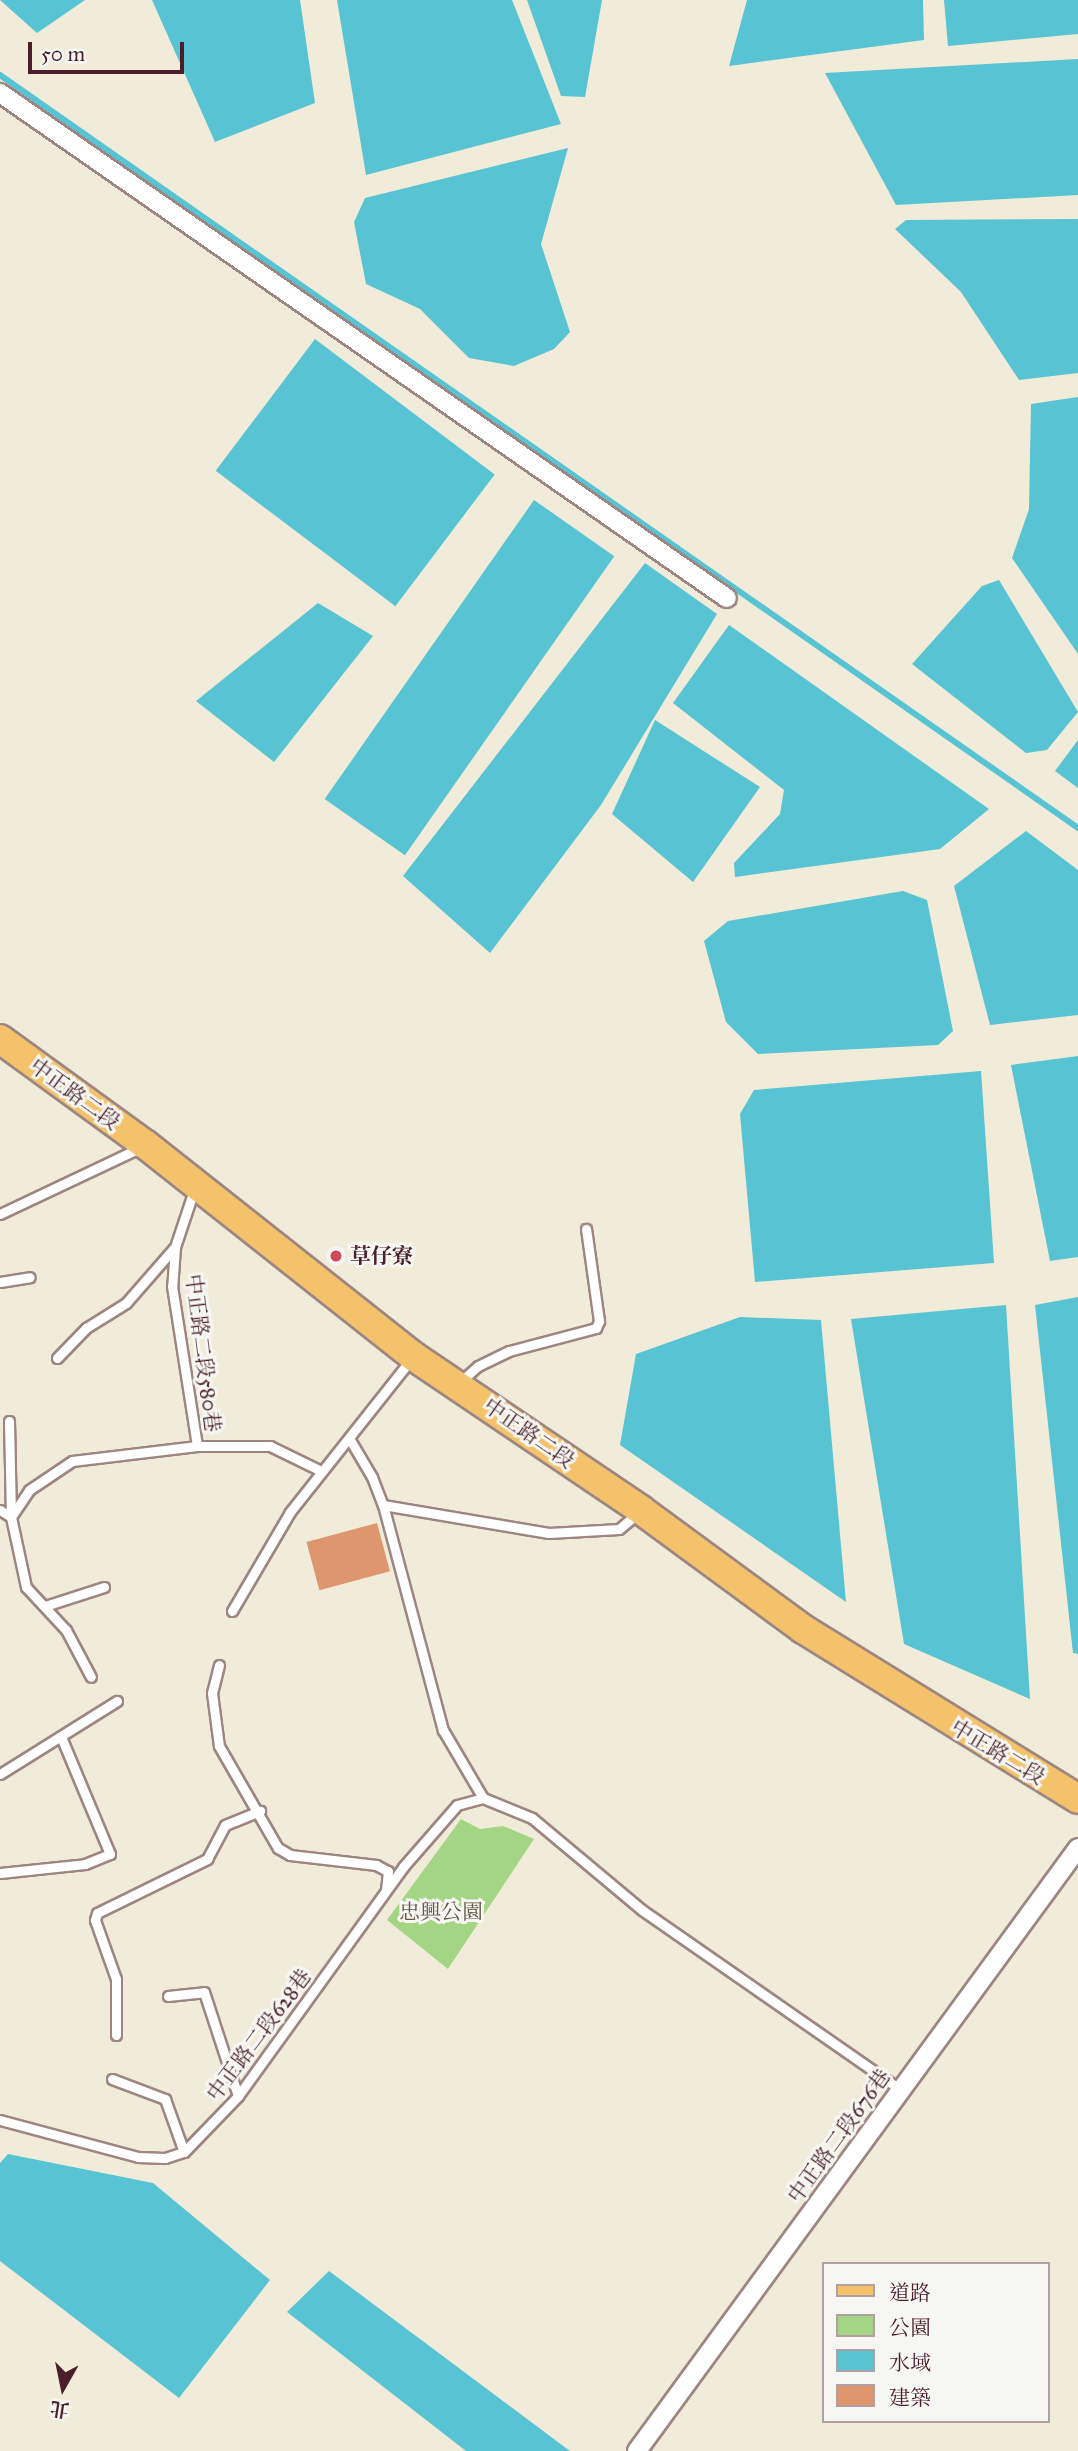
<!DOCTYPE html>
<html>
<head>
<meta charset="utf-8">
<style>
	body { margin:0 }
	#map { position:relative; width:1078px; height:2451px; overflow:hidden; background:#f0ecd9; font-family:"IM FELL Great Primer","Noto Serif TC",serif }
	div>[style] { position:absolute }
	[style*='--x'] { left:calc(var(--x)*1px); top:calc(var(--y)*1px); width:calc(var(--w)*1px); rotate:calc(var(--a)*1deg) }
	.green>* { inset:0; background:#a3d584 }
	.water>* { inset:0; background:#58c3d2; transform-origin:0 0 }
	.stream>* { height:6px; margin:-3px; padding:0 3px; transform-origin:3px; border-radius:3px; background:#58c3d2 }
	.building>* { inset:0; background:#de966e; transform-origin:0 0 }
	.roads { filter:drop-shadow(2px 0 #9d8682) drop-shadow(-2px 0 #9d8682) drop-shadow(0 2px #9d8682) drop-shadow(0 -2px #9d8682) }
	.lane>* { height:9px; margin:-4.5px; padding:0 4.5px; transform-origin:4.5px; border-radius:4.5px; background:#fff }
	.street>* { height:18px; margin:-9px; padding:0 9px; transform-origin:9px; border-radius:9px; background:#fff }
	.primary>* { height:28px; margin:-14px; padding:0 14px; transform-origin:14px; border-radius:14px; background:#f3c26a }
	.dots>* { width:19px; height:19px; translate:-50% -50%; box-sizing:border-box; border:4px solid #f6f6f2; border-radius:50% }
	span { translate:-50% -50%; white-space:nowrap; text-align:center; line-height:1.15; -webkit-text-stroke:6px #f6f6f2; paint-order:stroke }
	.street-label { font-size:21px; color:#4a1f2b }
	.poi-label { font-size:21px; color:#4a1f2b; font-weight:700 }
	.left { translate:0 -50%; text-align:left }
	.park-label { font-size:21px; color:#655646 }
	.legend { position:absolute; left:822px; top:2262px; width:228px; height:161px; box-sizing:border-box; background:#f6f6f2; border:2px solid #b1a0a2; margin:0; padding:9px 12px; list-style:none; font-size:21px; color:#4a1f2b }
	.legend li { display:flex; align-items:center; gap:14px; height:35px }
	.legend b { width:35px; border:2px solid #b1a0a2 }
	.north { position:absolute; left:28px; top:2353px; width:70px; height:70px; -webkit-text-stroke:5px #f6f6f2; paint-order:stroke; rotate:189deg; font-size:19px; font-weight:700; line-height:28px; text-align:center; color:#4a1f2b }
	.north::after { content:''; display:block; margin:auto; width:24px; height:32px; background:#4a1f2b; clip-path:polygon(50% 0,100% 100%,50% 72%,0 100%) }
	.scale { position:absolute; left:28px; top:42px; width:156px; height:32px; box-sizing:border-box; border:4px solid #4a1f2b; border-top:0; padding-left:9px; font-size:21px; line-height:24px; white-space:nowrap; color:#4a1f2b; -webkit-text-stroke:5px #f6f6f2; paint-order:stroke }
</style>
</head>
<body>
<div id="map">
	<div class="green">
		<div style="clip-path:polygon(461px 1819px,480px 1829px,503px 1826px,534px 1839px,448px 1969px,387px 1920px)"></div>
	</div>
	<div class="water">
		<div style="clip-path:polygon(0 0,85px 0,37px 33px)"></div>
		<div style="clip-path:polygon(152px 0,300px 0,315px 103px,215px 142px)"></div>
		<div style="clip-path:polygon(337px 0,512px 0,561px 124px,366px 175px)"></div>
		<div style="clip-path:polygon(527px 0,602px 0,585px 97px,561px 96px)"></div>
		<div style="clip-path:polygon(747px 0,923px 0,924px 40px,729px 66px)"></div>
		<div style="clip-path:polygon(944px 0,1078px 0,1078px 34px,948px 46px)"></div>
		<div style="clip-path:polygon(1078px 59px,1078px 195px,896px 205px,825px 73px)"></div>
		<div style="clip-path:polygon(568px 148px,541px 244px,570px 332px,554px 349px,514px 366px,469px 358px,420px 309px,366px 284px,354px 222px,365px 198px)"></div>
		<div style="clip-path:polygon(1078px 219px,1078px 373px,1019px 380px,961px 292px,895px 229px,906px 220px)"></div>
		<div style="left:315px;top:339px;width:225px;height:165px;rotate:37deg"></div>
		<div style="clip-path:polygon(1078px 397px,1078px 654px,1012px 558px,1029px 509px,1031px 404px)"></div>
		<div style="left:534px;top:500px;width:98px;height:365px;rotate:35deg"></div>
		<div style="clip-path:polygon(645px 563px,717px 614px,601px 805px,490px 953px,403px 876px)"></div>
		<div style="clip-path:polygon(999px 580px,1078px 712px,1047px 750px,1026px 753px,912px 664px,982px 586px)"></div>
		<div style="clip-path:polygon(318px 603px,373px 636px,274px 762px,196px 701px)"></div>
		<div style="clip-path:polygon(729px 625px,989px 809px,940px 849px,735px 877px,734px 863px,780px 814px,784px 790px,673px 703px)"></div>
		<div style="clip-path:polygon(655px 720px,760px 787px,693px 882px,612px 814px)"></div>
		<div style="clip-path:polygon(1078px 740px,1078px 788px,1055px 771px)"></div>
		<div style="clip-path:polygon(1026px 831px,1078px 870px,1078px 1015px,990px 1025px,954px 886px)"></div>
		<div style="clip-path:polygon(903px 891px,927px 900px,953px 1031px,938px 1045px,758px 1054px,726px 1022px,704px 941px,728px 921px)"></div>
		<div style="clip-path:polygon(1078px 1056px,1078px 1257px,1050px 1261px,1011px 1065px)"></div>
		<div style="clip-path:polygon(981px 1071px,994px 1263px,755px 1282px,740px 1114px,754px 1090px)"></div>
		<div style="clip-path:polygon(1078px 1297px,1078px 1654px,1073px 1653px,1035px 1305px)"></div>
		<div style="clip-path:polygon(1006px 1305px,1030px 1699px,904px 1644px,851px 1319px)"></div>
		<div style="clip-path:polygon(740px 1317px,821px 1320px,846px 1602px,620px 1445px,636px 1354px)"></div>
		<div style="clip-path:polygon(8px 2154px,153px 2183px,270px 2280px,179px 2398px,0 2261px,0 2163px)"></div>
		<div style="clip-path:polygon(329px 2271px,570px 2451px,466px 2451px,287px 2312px)"></div>
	</div>
	<div class="stream">
		<div style="--x:0;--y:75;--w:1315;--a:34.93"></div>
	</div>
	<div class="building">
		<div style="left:377px;top:1523px;width:50px;height:73px;rotate:75deg"></div>
	</div>
	<div class="roads">
		<div class="lane">
			<div style="--x:194;--y:1190;--w:60;--a:108.4"></div>
			<div style="--x:175;--y:1247;--w:39;--a:94"></div>
			<div style="--x:172;--y:1286;--w:162;--a:81.1"></div>
			<div style="--x:0;--y:1214;--w:157;--a:-25.3"></div>
			<div style="--x:0;--y:1282;--w:30;--a:-9"></div>
			<div style="--x:57;--y:1358;--w:42;--a:-46"></div>
			<div style="--x:86;--y:1328;--w:47;--a:-32"></div>
			<div style="--x:126;--y:1303;--w:73;--a:-48.9"></div>
			<div style="--x:459;--y:1383;--w:25;--a:-42"></div>
			<div style="--x:478;--y:1366;--w:34;--a:-26"></div>
			<div style="--x:509;--y:1351;--w:90;--a:-14.8"></div>
			<div style="--x:596;--y:1328;--w:8;--a:-67"></div>
			<div style="--x:599;--y:1321;--w:93;--a:-98"></div>
			<div style="--x:9;--y:1421;--w:95;--a:88.8"></div>
			<div style="--x:349;--y:1438;--w:45;--a:59.5"></div>
			<div style="--x:372;--y:1477;--w:30;--a:69"></div>
			<div style="--x:383;--y:1505;--w:233;--a:75.1"></div>
			<div style="--x:443;--y:1730;--w:79;--a:59.5"></div>
			<div style="--x:383;--y:1505;--w:168;--a:9.6"></div>
			<div style="--x:549;--y:1533;--w:70;--a:-3.3"></div>
			<div style="--x:619;--y:1529;--w:26;--a:-40"></div>
			<div style="--x:0;--y:1510;--w:13;--a:32"></div>
			<div style="--x:11;--y:1517;--w:72;--a:77.9"></div>
			<div style="--x:26;--y:1587;--w:59;--a:47.1"></div>
			<div style="--x:66;--y:1630;--w:53;--a:62"></div>
			<div style="--x:11;--y:1517;--w:32;--a:-56"></div>
			<div style="--x:29;--y:1490;--w:52;--a:-34"></div>
			<div style="--x:72;--y:1461;--w:126;--a:-6.8"></div>
			<div style="--x:197;--y:1446;--w:73;--a:0"></div>
			<div style="--x:270;--y:1446;--w:57;--a:26.1"></div>
			<div style="--x:45;--y:1606;--w:62;--a:-17.9"></div>
			<div style="--x:232;--y:1611;--w:115;--a:-59.6"></div>
			<div style="--x:290;--y:1512;--w:196;--a:-51.6"></div>
			<div style="--x:219;--y:1665;--w:29;--a:104"></div>
			<div style="--x:212;--y:1693;--w:53;--a:82.5"></div>
			<div style="--x:219;--y:1746;--w:118;--a:60"></div>
			<div style="--x:278;--y:1848;--w:14;--a:30"></div>
			<div style="--x:290;--y:1855;--w:87;--a:6.6"></div>
			<div style="--x:376;--y:1865;--w:13;--a:27"></div>
			<div style="--x:388;--y:1871;--w:18;--a:96"></div>
			<div style="--x:0;--y:1774;--w:138;--a:-32"></div>
			<div style="--x:0;--y:1873;--w:85;--a:-6"></div>
			<div style="--x:85;--y:1864;--w:27;--a:-22"></div>
			<div style="--x:110;--y:1854;--w:127;--a:-112.7"></div>
			<div style="--x:168;--y:1996;--w:36;--a:-6"></div>
			<div style="--x:204;--y:1992;--w:109;--a:71.9"></div>
			<div style="--x:116;--y:2035;--w:56;--a:-90"></div>
			<div style="--x:116;--y:1979;--w:63;--a:-109.6"></div>
			<div style="--x:95;--y:1920;--w:7;--a:-74"></div>
			<div style="--x:97;--y:1913;--w:123;--a:-26.1"></div>
			<div style="--x:207;--y:1859;--w:38;--a:-62"></div>
			<div style="--x:225;--y:1825;--w:38;--a:-22"></div>
			<div style="--x:112;--y:2079;--w:57;--a:20.7"></div>
			<div style="--x:165;--y:2099;--w:56;--a:70.3"></div>
			<div style="--x:0;--y:2120;--w:143;--a:15"></div>
			<div style="--x:138;--y:2157;--w:27;--a:2"></div>
			<div style="--x:165;--y:2158;--w:20;--a:-18"></div>
			<div style="--x:184;--y:2152;--w:78;--a:-46"></div>
			<div style="--x:238;--y:2096;--w:282;--a:-54.2"></div>
			<div style="--x:403;--y:1867;--w:82;--a:-48.9"></div>
			<div style="--x:457;--y:1805;--w:27;--a:-15"></div>
			<div style="--x:483;--y:1798;--w:53;--a:22.2"></div>
			<div style="--x:532;--y:1818;--w:143;--a:39.9"></div>
			<div style="--x:642;--y:1910;--w:315;--a:34.8"></div>
		</div>
		<div class="street">
			<div style="--x:0;--y:93;--w:885;--a:34.79"></div>
			<div style="--x:637;--y:2451;--w:747;--a:-53.82"></div>
		</div>
		<div class="primary">
			<div style="--x:0;--y:1039;--w:180;--a:36"></div>
			<div style="--x:146;--y:1145;--w:340;--a:38.3"></div>
			<div style="--x:413;--y:1356;--w:275;--a:34"></div>
			<div style="--x:641;--y:1510;--w:201;--a:36.3"></div>
			<div style="--x:803;--y:1629;--w:323;--a:31.7"></div>
		</div>
	</div>
	<div class="dots">
		<div style="left:336px;top:1256px;background:#d1495b"></div>
	</div>
	<div class="street-label">
		<span style="left:75px;top:1094px;rotate:36deg">中正路二段</span>
		<span style="left:203px;top:1353px;rotate:83deg">中正路二段580巷</span>
		<span style="left:529px;top:1433px;rotate:35deg">中正路二段</span>
		<span style="left:998px;top:1752px;rotate:31deg">中正路二段</span>
		<span style="left:259px;top:2035px;rotate:-53deg">中正路二段628巷</span>
		<span style="left:839px;top:2136px;rotate:-54deg">中正路二段676巷</span>
	</div>
	<div class="poi-label">
		<span class="left" style="left:350px;top:1256px">草仔寮</span>
	</div>
	<div class="park-label">
		<span style="left:441px;top:1912px">忠興公園</span>
	</div>
	<ul class="legend">
	<li><b style="height:9px;background:#f3c26a"></b>道路</li>
	<li><b style="height:19px;background:#a3d584"></b>公園</li>
	<li><b style="height:19px;background:#58c3d2"></b>水域</li>
	<li><b style="height:19px;background:#de966e"></b>建築</li>
	</ul>
	<div class="north">北</div>
	<div class="scale">50 m</div>
</div>
</body>
</html>
